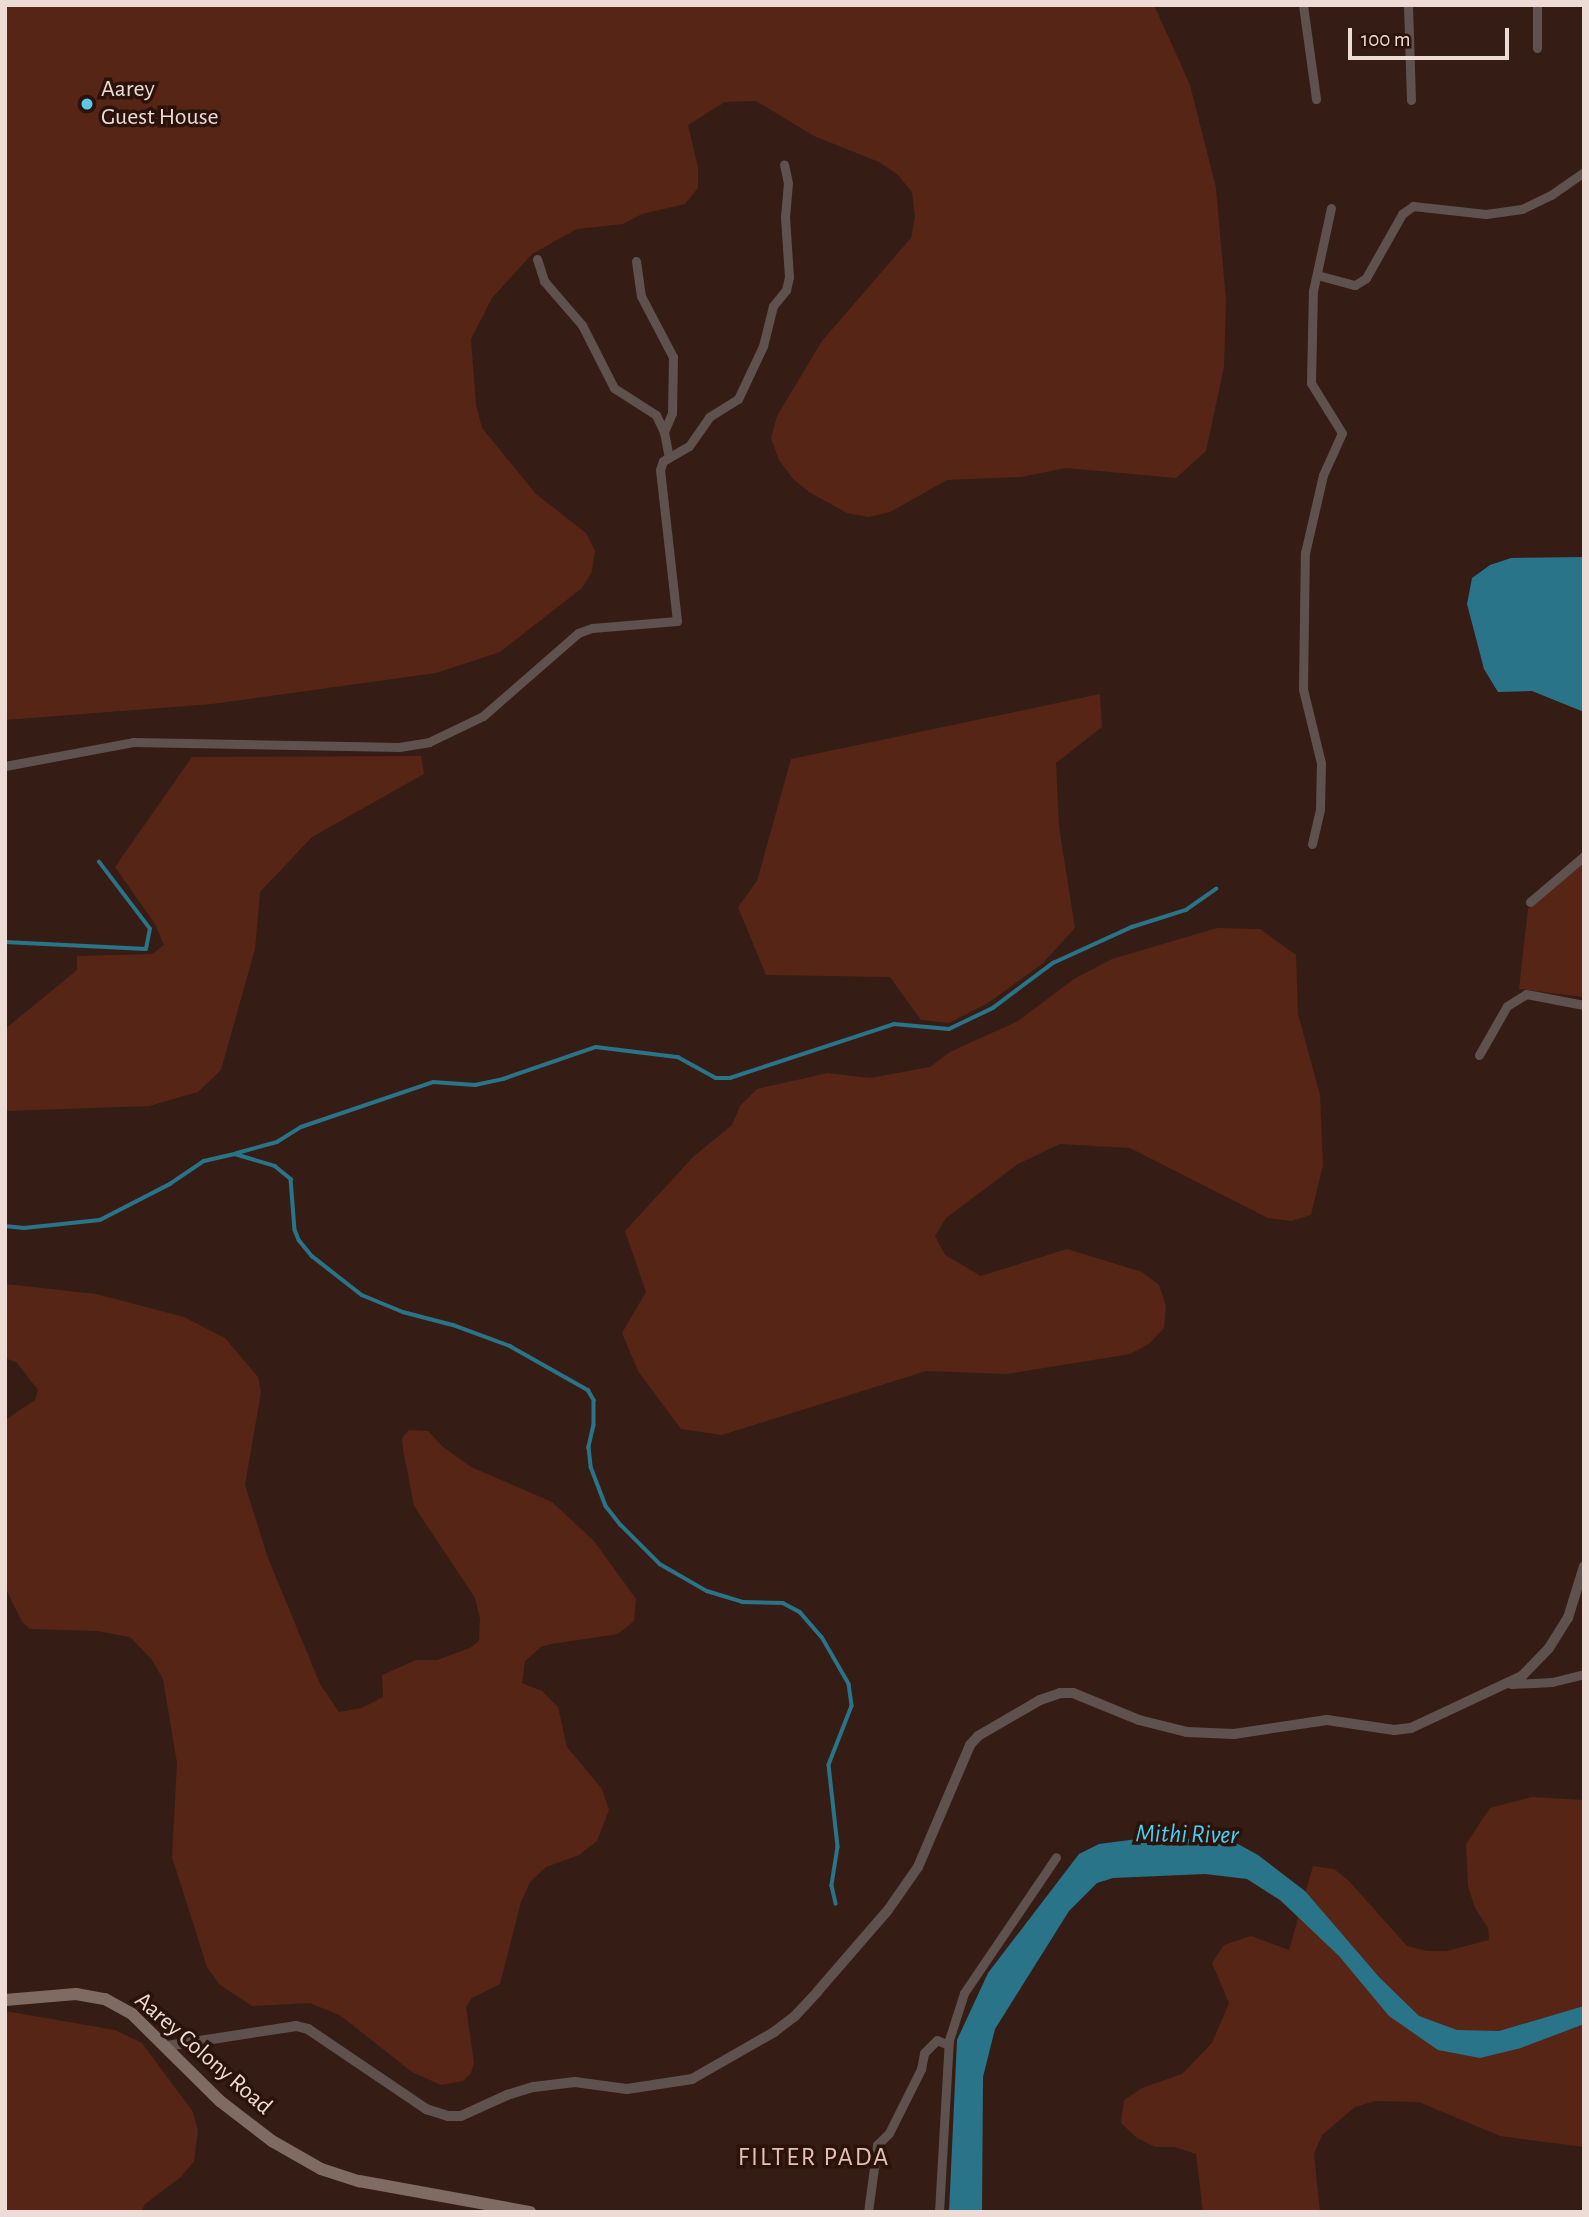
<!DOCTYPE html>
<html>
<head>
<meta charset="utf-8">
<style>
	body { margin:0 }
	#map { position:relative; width:1589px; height:2217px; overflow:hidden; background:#351d15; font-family:"Alegreya Sans",sans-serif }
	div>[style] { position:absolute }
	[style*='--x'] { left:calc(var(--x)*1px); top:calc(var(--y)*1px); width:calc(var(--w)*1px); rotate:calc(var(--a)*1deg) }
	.green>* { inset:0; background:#562515 }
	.water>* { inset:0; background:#297488 }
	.stream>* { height:3.5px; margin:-1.75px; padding:0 1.75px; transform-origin:1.75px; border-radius:1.75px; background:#297488 }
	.minor>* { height:9px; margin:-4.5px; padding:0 4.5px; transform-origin:4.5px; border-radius:4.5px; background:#5f524e }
	.tertiary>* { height:10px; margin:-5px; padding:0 5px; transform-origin:5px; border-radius:5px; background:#5f524e }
	.secondary>* { height:12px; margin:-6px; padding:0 6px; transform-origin:6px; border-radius:6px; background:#7f6b64 }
	.dots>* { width:19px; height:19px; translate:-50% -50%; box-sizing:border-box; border:4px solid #2b130c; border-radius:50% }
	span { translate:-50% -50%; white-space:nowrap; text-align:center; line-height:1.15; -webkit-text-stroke:7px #2b130c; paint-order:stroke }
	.poi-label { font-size:24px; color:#eddbd6 }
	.left { translate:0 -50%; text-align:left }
	.street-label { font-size:24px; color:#eddbd6 }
	.water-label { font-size:26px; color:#44d3f7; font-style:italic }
	.neighbourhood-label { font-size:26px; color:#e3c1b7; letter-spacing:2px }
	.frame { position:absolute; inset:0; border:7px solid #eddbd6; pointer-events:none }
	.scale { position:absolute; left:1348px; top:28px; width:161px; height:32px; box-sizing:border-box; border:4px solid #eddbd6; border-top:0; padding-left:9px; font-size:21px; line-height:24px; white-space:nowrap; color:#eddbd6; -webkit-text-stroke:5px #2b130c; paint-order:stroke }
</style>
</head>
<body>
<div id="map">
	<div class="green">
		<div style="clip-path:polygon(5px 5px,1154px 5px,1190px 85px,1216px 188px,1226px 300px,1224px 367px,1206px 451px,1176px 478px,1066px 468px,1021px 477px,947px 480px,890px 512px,869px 517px,847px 513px,809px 492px,793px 479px,779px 460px,771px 438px,777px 416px,822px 341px,911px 238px,915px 217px,912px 192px,897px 174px,879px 162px,814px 136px,756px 101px,725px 102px,688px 125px,698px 167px,698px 188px,685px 204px,642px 214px,623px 224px,577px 229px,532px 254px,492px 298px,471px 339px,476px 405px,482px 428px,536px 494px,586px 533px,595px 551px,592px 571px,582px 588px,500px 652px,436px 673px,212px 704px,5px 720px)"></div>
		<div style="clip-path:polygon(1100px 694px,1102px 727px,1056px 763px,1059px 827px,1075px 928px,1042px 964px,988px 1003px,949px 1023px,921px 1020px,890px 977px,766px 975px,738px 907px,757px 881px,791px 759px)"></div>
		<div style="clip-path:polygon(421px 756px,424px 774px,312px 837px,260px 892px,255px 949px,221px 1070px,198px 1092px,149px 1106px,5px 1111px,5px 1029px,77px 970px,77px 956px,152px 954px,164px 945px,155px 924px,115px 867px,192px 757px)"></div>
		<div style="clip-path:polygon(1584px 862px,1584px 997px,1519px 989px,1528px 909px)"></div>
		<div style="clip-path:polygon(1217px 928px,1260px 929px,1296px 955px,1298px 1014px,1320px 1095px,1323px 1165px,1311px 1215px,1291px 1221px,1268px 1218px,1130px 1148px,1060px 1144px,1018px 1164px,946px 1218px,935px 1236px,945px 1255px,981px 1276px,1067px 1249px,1142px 1272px,1159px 1285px,1166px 1306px,1164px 1328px,1149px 1344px,1130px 1354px,1007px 1374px,926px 1371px,722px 1435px,681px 1429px,638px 1371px,622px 1333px,646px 1292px,625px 1231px,693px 1157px,732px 1125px,740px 1106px,757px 1089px,828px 1073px,870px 1078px,930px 1067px,950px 1052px,1018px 1021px,1074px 979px,1112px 959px)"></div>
		<div style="clip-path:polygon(5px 1284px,96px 1294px,184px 1317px,225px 1338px,258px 1377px,261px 1392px,245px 1485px,268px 1558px,320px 1684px,339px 1712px,362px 1708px,383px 1697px,382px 1675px,416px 1660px,437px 1660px,470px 1648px,479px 1641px,480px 1619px,475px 1598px,414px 1506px,403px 1449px,402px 1438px,409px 1430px,428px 1431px,443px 1447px,471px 1467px,552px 1502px,594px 1541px,636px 1599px,634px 1621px,618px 1634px,551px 1644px,541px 1647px,525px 1661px,522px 1683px,542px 1691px,558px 1707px,567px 1747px,602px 1789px,609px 1810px,597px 1841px,579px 1855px,546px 1867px,530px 1882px,521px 1902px,500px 1984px,472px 1998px,466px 2007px,474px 2063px,471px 2073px,463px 2081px,441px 2085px,412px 2072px,341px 2016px,310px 2003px,252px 2006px,220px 1985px,207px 1967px,172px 1857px,177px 1763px,163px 1679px,152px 1660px,130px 1637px,97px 1631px,30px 1629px,22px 1622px,5px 1587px,5px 1420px,35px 1400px,38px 1390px,17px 1363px,5px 1358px)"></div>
		<div style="clip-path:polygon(1532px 1797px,1584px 1800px,1584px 2147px,1500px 2136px,1419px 2102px,1375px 2101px,1355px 2107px,1322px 2135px,1314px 2154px,1320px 2212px,1203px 2212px,1196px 2154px,1175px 2147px,1155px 2147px,1137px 2138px,1121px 2123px,1124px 2100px,1142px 2088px,1182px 2074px,1212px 2043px,1229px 2003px,1212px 1963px,1224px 1945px,1251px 1936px,1289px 1950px,1313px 1866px,1334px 1869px,1349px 1881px,1407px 1946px,1427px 1951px,1447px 1951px,1489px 1940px,1488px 1928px,1475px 1908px,1468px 1886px,1466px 1844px,1490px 1808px)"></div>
		<div style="clip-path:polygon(5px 2011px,115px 2030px,142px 2043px,193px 2112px,198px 2131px,194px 2161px,181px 2177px,145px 2204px,141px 2212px,5px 2212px)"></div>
	</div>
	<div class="water">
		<div style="clip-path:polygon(1584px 557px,1584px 712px,1532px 691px,1498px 692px,1484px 669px,1467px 604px,1472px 578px,1490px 565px,1511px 558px)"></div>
		<div style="clip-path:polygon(1145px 1838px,1216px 1840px,1238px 1844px,1258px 1855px,1305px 1891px,1379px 1977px,1419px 2016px,1457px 2030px,1499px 2031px,1584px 2006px,1584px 2024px,1521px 2048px,1480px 2058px,1438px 2050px,1389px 2016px,1339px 1956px,1280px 1900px,1247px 1879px,1205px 1874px,1113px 1878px,1097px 1883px,1069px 1911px,995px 2029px,983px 2077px,982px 2212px,949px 2212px,957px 2040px,988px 1973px,1079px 1854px,1099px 1844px)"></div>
	</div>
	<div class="stream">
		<div style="--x:5;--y:942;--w:141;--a:2.8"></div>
		<div style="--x:146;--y:949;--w:20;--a:-79"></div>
		<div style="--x:150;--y:929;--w:84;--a:-127.3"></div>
		<div style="--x:237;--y:1153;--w:41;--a:-15.4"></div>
		<div style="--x:277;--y:1142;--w:28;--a:-32"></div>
		<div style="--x:301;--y:1127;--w:139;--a:-18.8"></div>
		<div style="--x:433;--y:1082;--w:42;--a:4.1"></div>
		<div style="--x:475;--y:1085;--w:29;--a:-12"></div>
		<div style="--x:503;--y:1079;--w:98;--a:-19"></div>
		<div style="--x:596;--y:1047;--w:83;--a:7"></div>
		<div style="--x:678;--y:1057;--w:43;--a:28.9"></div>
		<div style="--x:716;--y:1078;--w:14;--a:0"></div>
		<div style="--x:730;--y:1078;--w:173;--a:-18.2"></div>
		<div style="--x:894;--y:1024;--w:55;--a:5.2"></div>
		<div style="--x:949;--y:1029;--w:49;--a:-25.5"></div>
		<div style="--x:993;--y:1008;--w:75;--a:-36.9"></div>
		<div style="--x:1053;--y:963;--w:87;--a:-24.5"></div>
		<div style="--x:1132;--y:927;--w:57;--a:-17.5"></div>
		<div style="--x:1186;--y:910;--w:37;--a:-35"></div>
		<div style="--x:5;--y:1226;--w:19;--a:6"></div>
		<div style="--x:24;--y:1228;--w:76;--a:-6"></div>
		<div style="--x:100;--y:1220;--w:79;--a:-27.2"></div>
		<div style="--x:170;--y:1184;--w:41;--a:-34.1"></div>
		<div style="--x:204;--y:1161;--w:32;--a:-13"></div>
		<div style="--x:235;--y:1154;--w:42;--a:16.7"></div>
		<div style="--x:275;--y:1166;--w:21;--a:39"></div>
		<div style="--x:291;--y:1179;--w:51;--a:85.5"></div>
		<div style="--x:295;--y:1230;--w:11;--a:68"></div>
		<div style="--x:299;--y:1240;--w:21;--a:51"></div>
		<div style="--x:312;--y:1256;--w:63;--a:38"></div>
		<div style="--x:362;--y:1295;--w:44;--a:22.5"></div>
		<div style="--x:403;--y:1312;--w:52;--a:14.6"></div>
		<div style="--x:453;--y:1325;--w:61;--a:20.2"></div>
		<div style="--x:510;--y:1346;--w:90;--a:29.4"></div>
		<div style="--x:588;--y:1390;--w:12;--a:59"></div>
		<div style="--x:594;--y:1400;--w:25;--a:90"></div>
		<div style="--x:594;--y:1425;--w:23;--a:103"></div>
		<div style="--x:589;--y:1447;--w:20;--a:84"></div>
		<div style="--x:591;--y:1467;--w:42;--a:69"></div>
		<div style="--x:606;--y:1506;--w:24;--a:52"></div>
		<div style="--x:621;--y:1525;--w:55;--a:45"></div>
		<div style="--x:660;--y:1564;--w:54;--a:29.9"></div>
		<div style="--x:707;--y:1591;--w:37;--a:17"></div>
		<div style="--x:742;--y:1602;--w:41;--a:1.4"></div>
		<div style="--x:783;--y:1603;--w:19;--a:28"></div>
		<div style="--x:800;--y:1612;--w:33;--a:49"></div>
		<div style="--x:822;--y:1637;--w:54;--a:60.1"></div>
		<div style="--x:849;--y:1684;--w:22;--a:82"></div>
		<div style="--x:852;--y:1706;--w:63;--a:111.3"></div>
		<div style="--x:829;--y:1765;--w:82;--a:83.7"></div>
		<div style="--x:838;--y:1847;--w:39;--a:99"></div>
		<div style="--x:832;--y:1886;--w:18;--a:77"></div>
	</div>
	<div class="minor">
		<div style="--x:1303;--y:5;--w:95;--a:82.1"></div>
		<div style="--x:1408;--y:5;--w:95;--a:88.2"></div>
		<div style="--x:1537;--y:48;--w:43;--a:-90"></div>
		<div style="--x:537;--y:259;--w:23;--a:72"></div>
		<div style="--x:544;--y:281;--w:58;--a:49.2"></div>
		<div style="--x:582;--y:325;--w:71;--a:63.1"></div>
		<div style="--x:614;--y:388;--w:50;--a:32.7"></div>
		<div style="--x:656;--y:415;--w:19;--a:65"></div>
		<div style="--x:664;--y:432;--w:25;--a:79"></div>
		<div style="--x:636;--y:261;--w:35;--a:82"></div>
		<div style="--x:641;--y:296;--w:69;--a:62.3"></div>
		<div style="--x:673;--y:357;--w:56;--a:91"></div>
		<div style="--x:672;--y:413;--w:21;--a:113"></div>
		<div style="--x:1317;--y:275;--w:39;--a:15"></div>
		<div style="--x:1355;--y:285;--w:13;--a:-32"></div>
		<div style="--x:1366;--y:278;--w:73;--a:-60.6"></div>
		<div style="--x:1402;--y:214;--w:14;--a:-36"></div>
		<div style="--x:1413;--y:206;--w:73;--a:6.3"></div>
		<div style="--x:1486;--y:214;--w:36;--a:-8"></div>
		<div style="--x:1522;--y:209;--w:32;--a:-26"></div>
		<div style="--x:1551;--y:195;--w:40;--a:-34.9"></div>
		<div style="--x:5;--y:766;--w:130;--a:-10.6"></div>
		<div style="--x:133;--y:742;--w:266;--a:1.1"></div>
		<div style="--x:399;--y:747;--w:30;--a:-9"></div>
		<div style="--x:429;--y:742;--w:60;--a:-25.7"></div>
		<div style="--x:483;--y:716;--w:126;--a:-41.1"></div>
		<div style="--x:578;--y:633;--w:15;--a:-20"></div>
		<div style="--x:592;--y:628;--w:85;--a:-4.7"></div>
		<div style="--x:677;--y:621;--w:152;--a:-96.4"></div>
		<div style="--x:660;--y:470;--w:9;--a:-72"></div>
		<div style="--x:663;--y:461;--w:30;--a:-30"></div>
		<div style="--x:689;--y:446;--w:35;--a:-55"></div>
		<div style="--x:709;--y:417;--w:34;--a:-32"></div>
		<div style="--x:738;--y:399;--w:59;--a:-64.7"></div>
		<div style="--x:763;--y:346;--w:41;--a:-76"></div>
		<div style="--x:773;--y:306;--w:21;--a:-51"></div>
		<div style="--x:786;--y:290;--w:13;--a:-77"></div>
		<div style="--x:789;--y:277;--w:60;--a:-93.8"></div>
		<div style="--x:785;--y:217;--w:34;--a:-85"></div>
		<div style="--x:788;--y:183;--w:19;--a:-102"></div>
		<div style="--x:1312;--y:844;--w:36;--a:-77"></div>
		<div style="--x:1320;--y:809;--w:46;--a:-88.8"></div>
		<div style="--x:1321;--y:763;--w:76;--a:-103.7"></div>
		<div style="--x:1303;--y:689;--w:136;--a:-89.2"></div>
		<div style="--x:1305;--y:553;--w:80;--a:-77"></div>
		<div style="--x:1323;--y:475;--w:46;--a:-65.7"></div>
		<div style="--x:1342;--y:433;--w:59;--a:-121.8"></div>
		<div style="--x:1311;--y:383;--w:92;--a:-88.8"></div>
		<div style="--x:1313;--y:291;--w:85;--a:-77.8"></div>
		<div style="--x:1530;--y:902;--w:71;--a:-40.4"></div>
		<div style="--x:1479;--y:1055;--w:56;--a:-60.3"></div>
		<div style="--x:1507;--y:1006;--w:22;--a:-32"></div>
		<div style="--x:1526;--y:994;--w:59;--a:10.7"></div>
		<div style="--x:1511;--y:1684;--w:41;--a:-2.8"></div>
		<div style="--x:1552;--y:1682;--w:33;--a:-14"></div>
		<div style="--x:868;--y:2212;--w:68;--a:-82.3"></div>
		<div style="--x:877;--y:2145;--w:17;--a:-45"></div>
		<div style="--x:889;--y:2133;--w:72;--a:-63.4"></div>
		<div style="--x:921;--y:2069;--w:16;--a:-79"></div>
		<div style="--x:924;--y:2053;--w:18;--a:-45"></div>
		<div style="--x:937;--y:2040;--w:12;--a:24"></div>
		<div style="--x:939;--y:2212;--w:172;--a:-86.7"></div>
		<div style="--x:949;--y:2040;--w:49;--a:-72.3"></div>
		<div style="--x:964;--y:1993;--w:164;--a:-55.9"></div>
	</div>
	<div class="tertiary">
		<div style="--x:167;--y:2046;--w:131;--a:-8.8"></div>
		<div style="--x:296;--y:2026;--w:12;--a:14"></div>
		<div style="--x:308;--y:2029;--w:143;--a:34.1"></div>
		<div style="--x:426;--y:2109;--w:23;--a:18"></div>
		<div style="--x:448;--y:2116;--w:13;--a:0"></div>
		<div style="--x:461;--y:2116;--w:51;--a:-24.5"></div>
		<div style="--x:507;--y:2095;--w:28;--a:-17"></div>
		<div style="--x:534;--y:2087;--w:41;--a:-7"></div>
		<div style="--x:575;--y:2082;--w:52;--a:7.7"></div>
		<div style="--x:627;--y:2089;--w:66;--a:-8.7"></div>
		<div style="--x:692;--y:2079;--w:95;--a:-29.8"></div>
		<div style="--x:774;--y:2032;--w:26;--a:-37"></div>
		<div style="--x:795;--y:2016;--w:33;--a:-47"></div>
		<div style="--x:817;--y:1992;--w:108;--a:-49.1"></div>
		<div style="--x:888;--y:1910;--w:52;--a:-55.1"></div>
		<div style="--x:918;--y:1867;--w:133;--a:-66.9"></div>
		<div style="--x:970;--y:1745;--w:12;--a:-48"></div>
		<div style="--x:978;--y:1736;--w:72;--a:-30.1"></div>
		<div style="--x:1040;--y:1700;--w:21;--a:-19"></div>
		<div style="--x:1060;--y:1693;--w:13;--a:0"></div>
		<div style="--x:1073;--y:1693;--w:71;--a:22.2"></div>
		<div style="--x:1139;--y:1720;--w:49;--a:14"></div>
		<div style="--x:1187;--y:1732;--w:47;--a:2.4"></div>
		<div style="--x:1234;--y:1734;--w:94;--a:-8.6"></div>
		<div style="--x:1327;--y:1720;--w:68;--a:8.5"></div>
		<div style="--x:1394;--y:1730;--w:17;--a:-7"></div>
		<div style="--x:1411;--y:1728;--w:123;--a:-25.1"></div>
		<div style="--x:1522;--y:1676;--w:39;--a:-46"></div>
		<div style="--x:1549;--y:1648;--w:36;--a:-58"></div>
		<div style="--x:1568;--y:1618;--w:54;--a:-72.9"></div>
	</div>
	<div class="secondary">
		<div style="--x:5;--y:2000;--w:71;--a:-4.8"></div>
		<div style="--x:76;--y:1994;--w:29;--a:10"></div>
		<div style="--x:105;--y:1999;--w:31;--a:29"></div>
		<div style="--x:132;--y:2014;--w:124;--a:44.7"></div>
		<div style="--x:220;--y:2101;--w:66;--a:37.6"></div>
		<div style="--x:272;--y:2141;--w:56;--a:29.7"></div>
		<div style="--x:321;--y:2169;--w:40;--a:18"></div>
		<div style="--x:359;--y:2181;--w:174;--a:10.3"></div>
	</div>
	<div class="dots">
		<div style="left:87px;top:104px;background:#5ac8e6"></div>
	</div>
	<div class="poi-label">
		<span class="left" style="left:101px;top:104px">Aarey<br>Guest House</span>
	</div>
	<div class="street-label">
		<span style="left:203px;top:2054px;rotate:41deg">Aarey Colony Road</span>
	</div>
	<div class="water-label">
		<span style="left:1187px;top:1835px;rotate:1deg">Mithi River</span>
	</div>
	<div class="neighbourhood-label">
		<span style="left:814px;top:2158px">FILTER PADA</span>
	</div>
	<div class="frame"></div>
	<div class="scale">100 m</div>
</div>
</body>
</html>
